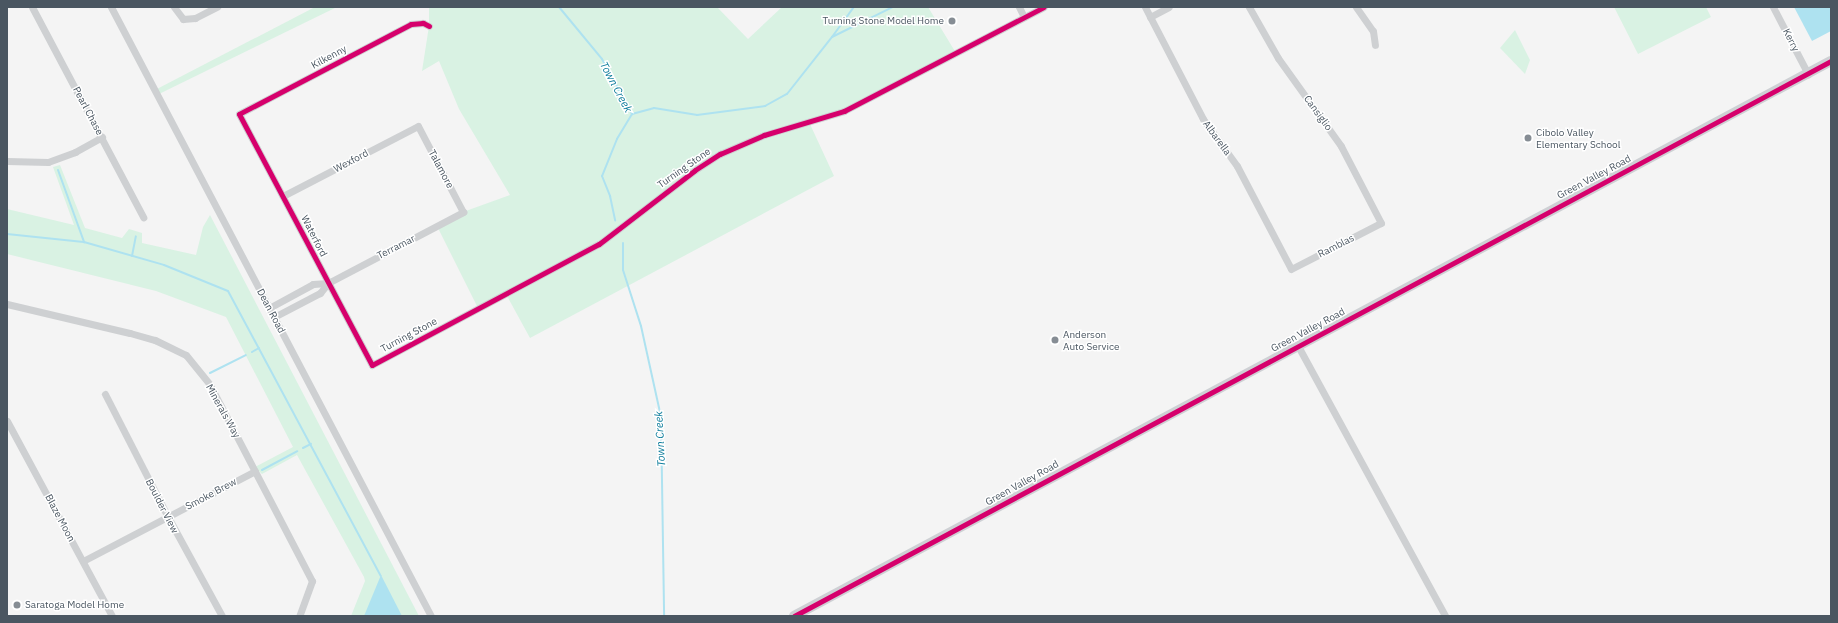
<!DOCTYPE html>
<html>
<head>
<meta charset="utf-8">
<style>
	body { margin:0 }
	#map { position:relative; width:1838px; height:623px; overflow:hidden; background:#f4f4f4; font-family:"IBM Plex Sans",sans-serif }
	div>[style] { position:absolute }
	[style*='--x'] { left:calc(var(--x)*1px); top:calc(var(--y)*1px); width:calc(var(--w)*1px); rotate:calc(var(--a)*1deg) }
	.green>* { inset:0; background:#d9f2e3 }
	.water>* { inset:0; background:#aee2f0 }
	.stream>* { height:2px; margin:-1px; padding:0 1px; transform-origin:1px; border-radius:1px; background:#aee2f0 }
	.street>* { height:7px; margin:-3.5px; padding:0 3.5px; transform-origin:3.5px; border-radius:3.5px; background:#ced0d2 }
	.secondary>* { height:10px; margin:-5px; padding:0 5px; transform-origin:5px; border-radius:5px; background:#ced0d4 }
	.cycleway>* { height:5px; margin:-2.5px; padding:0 2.5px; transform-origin:2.5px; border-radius:2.5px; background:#d6006c }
	.dots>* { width:11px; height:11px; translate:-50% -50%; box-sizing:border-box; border:2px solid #fff; border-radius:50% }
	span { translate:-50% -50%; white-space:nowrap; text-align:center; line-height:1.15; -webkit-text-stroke:3px #fff; paint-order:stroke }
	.poi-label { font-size:10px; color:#4a5661 }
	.right { translate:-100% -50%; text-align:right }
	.left { translate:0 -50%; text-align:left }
	.street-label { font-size:10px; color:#4a5661 }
	.water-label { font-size:11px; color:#0c7c9b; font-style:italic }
	.frame { position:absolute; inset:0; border:8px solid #4a5661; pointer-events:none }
</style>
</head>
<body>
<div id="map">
	<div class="green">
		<div style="clip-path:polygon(315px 7px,337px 7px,157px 95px,155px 90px)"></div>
		<div style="clip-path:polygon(429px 7px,717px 7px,748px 39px,782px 7px,928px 7px,956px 53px,867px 100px,809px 122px,834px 176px,530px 338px,506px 294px,478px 308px,437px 226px,463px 212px,510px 195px,459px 109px,439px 61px,422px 71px,429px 26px)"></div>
		<div style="clip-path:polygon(1614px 7px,1706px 7px,1711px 17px,1638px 54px)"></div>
		<div style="clip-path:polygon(1515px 30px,1530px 60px,1525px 74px,1500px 48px)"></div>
		<div style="clip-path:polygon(60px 165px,85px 228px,122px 238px,129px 229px,142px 233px,142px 243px,196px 255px,203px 227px,210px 215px,419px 616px,351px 616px,365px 581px,364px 577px,297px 455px,262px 474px,255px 467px,293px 447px,226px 317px,156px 291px,7px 254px,7px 209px,74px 225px,53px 167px)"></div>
	</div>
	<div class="water">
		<div style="clip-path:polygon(1794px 7px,1831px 7px,1831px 31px,1812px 41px)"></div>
		<div style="clip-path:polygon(381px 575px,402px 616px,364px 616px)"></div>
	</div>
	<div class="stream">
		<div style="--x:559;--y:7;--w:67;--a:50.4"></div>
		<div style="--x:602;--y:59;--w:63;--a:61.4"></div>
		<div style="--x:632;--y:114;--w:29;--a:121"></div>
		<div style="--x:617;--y:139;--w:40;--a:112"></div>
		<div style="--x:602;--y:176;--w:22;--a:68"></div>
		<div style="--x:610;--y:196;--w:25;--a:78"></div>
		<div style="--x:832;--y:37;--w:37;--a:-54"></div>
		<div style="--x:632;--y:114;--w:23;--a:-15"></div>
		<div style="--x:654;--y:108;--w:44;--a:9.2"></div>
		<div style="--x:697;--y:115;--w:69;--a:-7.5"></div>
		<div style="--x:765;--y:106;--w:25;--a:-29"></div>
		<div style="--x:787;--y:94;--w:73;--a:-51.7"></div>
		<div style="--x:832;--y:37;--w:68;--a:-26.2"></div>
		<div style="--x:58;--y:170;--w:77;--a:70.1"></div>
		<div style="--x:7;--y:234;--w:77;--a:5.9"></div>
		<div style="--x:84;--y:242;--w:83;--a:16"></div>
		<div style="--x:164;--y:265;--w:69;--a:22.1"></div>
		<div style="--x:228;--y:291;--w:323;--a:61.8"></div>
		<div style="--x:623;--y:243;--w:27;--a:90"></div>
		<div style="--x:623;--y:270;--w:59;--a:72.2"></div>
		<div style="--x:641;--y:326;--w:93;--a:77.6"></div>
		<div style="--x:661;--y:417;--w:199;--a:89.1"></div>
		<div style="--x:132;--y:256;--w:20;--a:-79"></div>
		<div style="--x:252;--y:352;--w:8;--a:-30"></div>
		<div style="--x:210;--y:373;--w:40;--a:-26.6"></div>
		<div style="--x:303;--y:448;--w:9;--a:-27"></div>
		<div style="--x:262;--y:470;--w:40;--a:-28"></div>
	</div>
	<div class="street">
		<div style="--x:32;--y:7;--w:238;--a:62.1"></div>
		<div style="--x:111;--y:7;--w:688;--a:62.28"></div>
		<div style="--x:174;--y:7;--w:15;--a:53"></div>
		<div style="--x:183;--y:19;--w:12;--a:-5"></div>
		<div style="--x:195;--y:18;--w:25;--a:-27"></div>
		<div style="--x:1019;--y:7;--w:11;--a:63"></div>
		<div style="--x:1145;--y:7;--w:126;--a:62.6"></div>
		<div style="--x:1203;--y:119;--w:58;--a:54.1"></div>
		<div style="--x:1237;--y:166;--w:116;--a:62.3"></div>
		<div style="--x:1291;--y:269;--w:101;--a:-27.1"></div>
		<div style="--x:1381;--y:223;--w:87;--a:-117.5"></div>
		<div style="--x:1341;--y:146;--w:108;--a:-125.6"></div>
		<div style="--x:1278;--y:58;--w:59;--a:-119.6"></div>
		<div style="--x:1356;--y:7;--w:29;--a:55"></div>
		<div style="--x:1373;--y:31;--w:14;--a:82"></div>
		<div style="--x:1773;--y:7;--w:76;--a:62.4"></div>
		<div style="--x:1150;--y:17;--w:21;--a:-28"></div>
		<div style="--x:429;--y:26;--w:7;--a:-153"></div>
		<div style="--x:423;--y:23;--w:12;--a:175"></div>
		<div style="--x:411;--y:24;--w:194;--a:152.4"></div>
		<div style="--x:239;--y:114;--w:284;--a:62.1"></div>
		<div style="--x:372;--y:365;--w:257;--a:-28.1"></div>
		<div style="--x:599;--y:244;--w:121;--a:-37.6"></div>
		<div style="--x:695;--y:170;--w:30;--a:-33"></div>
		<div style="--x:720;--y:154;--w:48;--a:-23.4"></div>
		<div style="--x:764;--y:135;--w:84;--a:-16.7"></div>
		<div style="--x:844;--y:111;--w:225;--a:-27.5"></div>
		<div style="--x:7;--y:161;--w:41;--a:1.4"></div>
		<div style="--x:48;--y:162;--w:29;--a:-20"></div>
		<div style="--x:75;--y:152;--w:31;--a:-29"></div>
		<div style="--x:7;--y:304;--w:126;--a:13.3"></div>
		<div style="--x:130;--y:333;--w:26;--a:16"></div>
		<div style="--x:155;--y:340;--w:34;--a:26"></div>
		<div style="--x:186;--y:355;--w:38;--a:51"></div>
		<div style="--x:210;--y:385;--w:221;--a:62.5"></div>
		<div style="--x:312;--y:581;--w:37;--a:110"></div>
		<div style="--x:269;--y:308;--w:50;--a:-28.6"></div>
		<div style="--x:313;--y:284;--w:15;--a:-4"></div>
		<div style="--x:328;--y:283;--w:153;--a:-27.7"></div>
		<div style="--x:463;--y:212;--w:97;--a:-117.6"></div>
		<div style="--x:418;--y:126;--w:152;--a:152.6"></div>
		<div style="--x:274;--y:317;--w:52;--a:-27.6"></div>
		<div style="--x:320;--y:293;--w:13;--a:-51"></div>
		<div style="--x:1298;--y:346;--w:307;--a:61.4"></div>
		<div style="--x:105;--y:394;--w:138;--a:62.9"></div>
		<div style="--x:168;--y:517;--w:113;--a:61.4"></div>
		<div style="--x:7;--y:421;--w:221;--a:61.7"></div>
		<div style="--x:83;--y:561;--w:194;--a:-27.6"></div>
	</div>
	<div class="secondary">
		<div style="--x:794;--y:616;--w:1176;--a:-28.16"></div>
	</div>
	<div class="cycleway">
		<div style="--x:429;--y:26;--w:7;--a:-153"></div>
		<div style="--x:423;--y:23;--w:12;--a:175"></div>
		<div style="--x:411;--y:24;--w:194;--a:152.4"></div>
		<div style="--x:239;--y:114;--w:284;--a:62.1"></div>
		<div style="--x:372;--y:365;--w:257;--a:-28.1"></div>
		<div style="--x:599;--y:244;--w:121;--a:-37.6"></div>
		<div style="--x:695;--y:170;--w:30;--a:-33"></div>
		<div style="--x:720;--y:154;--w:48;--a:-23.4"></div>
		<div style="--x:764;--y:135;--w:84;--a:-16.7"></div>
		<div style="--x:844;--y:111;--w:225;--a:-27.5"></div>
		<div style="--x:794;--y:616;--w:1176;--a:-28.16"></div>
	</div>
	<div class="dots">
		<div style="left:952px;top:21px;background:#868d94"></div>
		<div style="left:1528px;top:138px;background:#868d94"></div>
		<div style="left:1055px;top:340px;background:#868d94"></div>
		<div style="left:17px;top:605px;background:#868d94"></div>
	</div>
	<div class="poi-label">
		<span class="right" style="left:944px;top:21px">Turning Stone Model Home</span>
		<span class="left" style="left:1536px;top:138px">Cibolo Valley<br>Elementary School</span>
		<span class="left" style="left:1063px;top:340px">Anderson<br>Auto Service</span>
		<span class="left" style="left:25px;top:605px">Saratoga Model Home</span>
	</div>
	<div class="street-label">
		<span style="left:1791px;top:40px;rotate:63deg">Kerry</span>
		<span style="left:329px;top:57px;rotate:-28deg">Kilkenny</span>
		<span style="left:88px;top:111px;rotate:62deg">Pearl Chase</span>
		<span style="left:1318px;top:113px;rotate:54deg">Cansiglio</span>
		<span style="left:1217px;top:138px;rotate:54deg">Albarella</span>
		<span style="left:351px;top:161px;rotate:-28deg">Wexford</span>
		<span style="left:684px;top:168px;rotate:-35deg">Turning Stone</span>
		<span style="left:441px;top:169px;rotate:62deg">Talamore</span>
		<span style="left:1594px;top:177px;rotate:-28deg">Green Valley Road</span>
		<span style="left:314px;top:236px;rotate:63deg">Waterford</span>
		<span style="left:1336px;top:246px;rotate:-27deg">Ramblas</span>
		<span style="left:396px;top:247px;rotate:-27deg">Terramar</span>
		<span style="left:271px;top:311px;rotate:62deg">Dean Road</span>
		<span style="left:1308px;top:330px;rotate:-28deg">Green Valley Road</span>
		<span style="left:409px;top:335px;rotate:-28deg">Turning Stone</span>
		<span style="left:223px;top:411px;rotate:61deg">Minerals Way</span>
		<span style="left:1022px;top:483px;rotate:-29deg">Green Valley Road</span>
		<span style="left:211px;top:494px;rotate:-28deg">Smoke Brew</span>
		<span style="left:162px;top:506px;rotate:63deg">Boulder View</span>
		<span style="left:60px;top:518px;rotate:62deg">Blaze Moon</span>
	</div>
	<div class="water-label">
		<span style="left:616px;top:87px;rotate:62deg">Town Creek</span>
		<span style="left:660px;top:439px;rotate:-93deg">Town Creek</span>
	</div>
	<div class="frame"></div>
</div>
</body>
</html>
